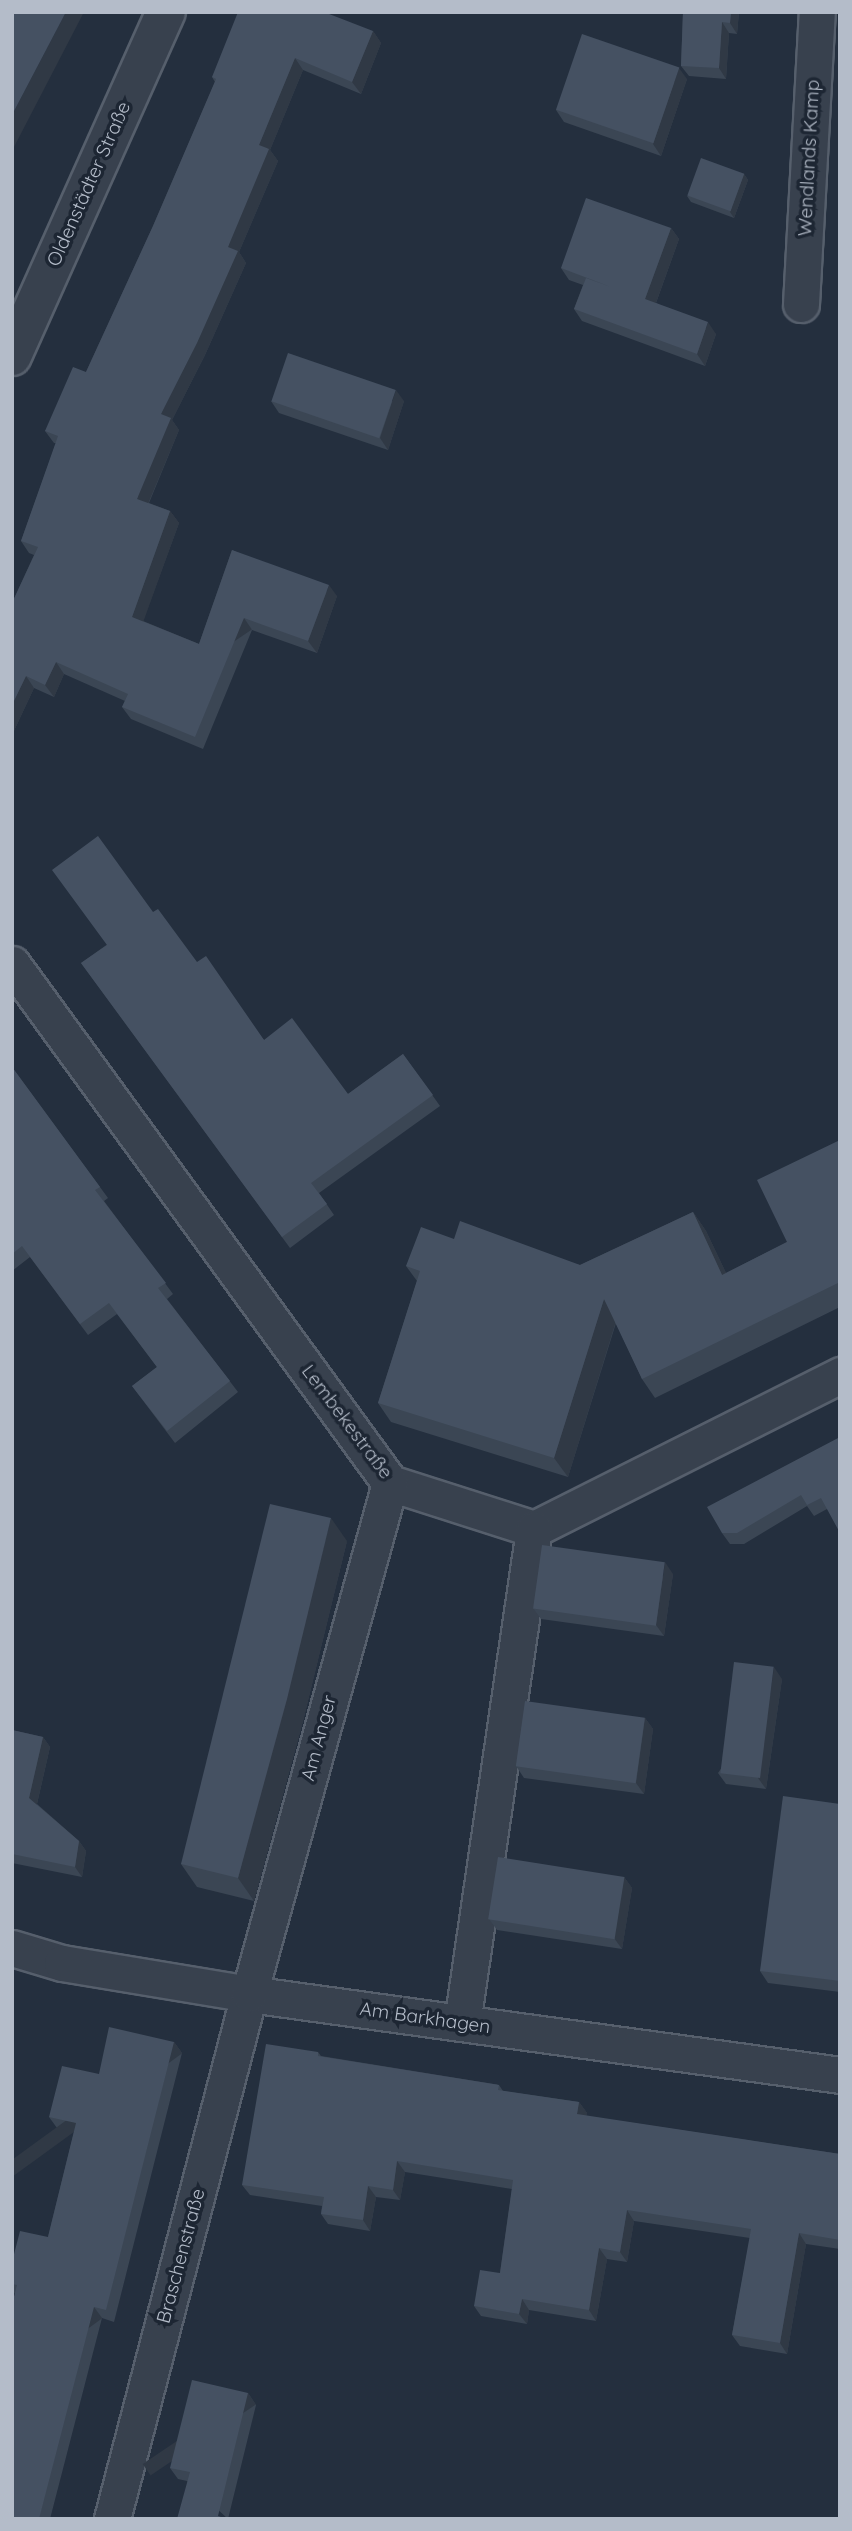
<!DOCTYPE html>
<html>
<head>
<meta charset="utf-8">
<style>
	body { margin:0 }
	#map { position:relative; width:852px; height:2531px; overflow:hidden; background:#242f3e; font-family:Quicksand,sans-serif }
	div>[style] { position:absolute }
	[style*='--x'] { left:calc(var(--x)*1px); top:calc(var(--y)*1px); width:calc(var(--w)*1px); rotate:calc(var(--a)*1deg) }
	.roads { filter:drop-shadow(2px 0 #565f6c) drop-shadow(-2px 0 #565f6c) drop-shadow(0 2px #565f6c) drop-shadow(0 -2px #565f6c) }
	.minor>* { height:35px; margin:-17.5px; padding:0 17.5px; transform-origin:17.5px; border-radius:17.5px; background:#38414e }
	.tertiary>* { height:38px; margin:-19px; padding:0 19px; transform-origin:19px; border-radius:19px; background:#38414e }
	.wall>* { inset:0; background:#3b4654 }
	.shaded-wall>* { inset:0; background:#303945; transform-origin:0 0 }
	.building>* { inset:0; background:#455162; transform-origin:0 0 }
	span { translate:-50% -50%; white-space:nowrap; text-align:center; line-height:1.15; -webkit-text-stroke:7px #1d2633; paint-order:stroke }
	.street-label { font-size:19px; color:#b4bcc9 }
	.frame { position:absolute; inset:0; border:14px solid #b4bcc9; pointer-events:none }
</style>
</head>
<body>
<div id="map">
	<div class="roads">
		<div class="minor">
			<div style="--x:801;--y:304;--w:292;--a:-86.9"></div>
			<div style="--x:12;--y:964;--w:642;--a:53.93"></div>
			<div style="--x:390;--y:1483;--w:151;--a:17.7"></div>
			<div style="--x:534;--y:1529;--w:343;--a:-26.7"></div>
			<div style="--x:12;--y:1948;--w:52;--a:16.7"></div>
			<div style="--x:62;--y:1963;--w:190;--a:9.4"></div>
			<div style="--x:249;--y:1994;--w:597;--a:7.8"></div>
			<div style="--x:462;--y:2023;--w:499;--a:-81.7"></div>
			<div style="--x:112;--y:2519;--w:543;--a:-75.37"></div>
			<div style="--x:249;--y:1994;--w:530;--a:-74.57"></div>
		</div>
		<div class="tertiary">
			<div style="--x:12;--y:356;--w:377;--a:-65.9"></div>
		</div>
	</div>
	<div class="wall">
		<div style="clip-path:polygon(683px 12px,739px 12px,737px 34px,729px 33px,726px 79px,689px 76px,681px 66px)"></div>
		<div style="clip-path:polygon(373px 31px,381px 43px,361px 94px,303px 70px,270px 150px,278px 161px,239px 252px,246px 263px,205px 355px,172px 420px,179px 430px,149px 503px,170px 511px,179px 523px,143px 621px,199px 644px,232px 550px,337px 596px,317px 653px,252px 630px,203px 749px,131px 719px,122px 707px,125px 701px,64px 674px,54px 697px,34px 688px,12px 735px,12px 603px,34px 555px,29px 553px,21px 541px,56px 443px,54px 443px,45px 431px,86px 372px,153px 226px,215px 82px,212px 77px)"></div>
		<div style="clip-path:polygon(687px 79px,661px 156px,564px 122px,556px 110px)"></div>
		<div style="clip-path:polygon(744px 174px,748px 180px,734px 218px,691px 202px,687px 196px)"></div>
		<div style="clip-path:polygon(671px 228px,679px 239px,656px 303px,716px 334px,705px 366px,582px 321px,574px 309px,583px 285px,569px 280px,561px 268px)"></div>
		<div style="clip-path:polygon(271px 401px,404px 401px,388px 450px,279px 413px)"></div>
		<div style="clip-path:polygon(153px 912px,264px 1040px,348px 1094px,403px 1054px,440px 1106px,319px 1193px,334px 1215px,290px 1248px,81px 963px)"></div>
		<div style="clip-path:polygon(12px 1067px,108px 1198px,104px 1201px,173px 1294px,167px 1299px,238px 1392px,175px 1443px,132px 1386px,157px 1367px,117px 1314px,88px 1335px,30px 1257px,12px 1271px)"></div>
		<div style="clip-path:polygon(840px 1140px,840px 1307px,655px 1398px,642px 1379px,616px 1323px,568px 1477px,391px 1422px,378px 1403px,417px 1281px,406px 1266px,454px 1239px,580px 1265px,693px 1212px,706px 1231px,726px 1273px,787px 1242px)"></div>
		<div style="clip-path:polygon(840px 1437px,827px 1509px,814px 1516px,807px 1506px,744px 1544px,730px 1544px,722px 1533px)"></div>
		<div style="clip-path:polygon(347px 1541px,303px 1721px,254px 1901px,197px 1887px,181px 1864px)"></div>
		<div style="clip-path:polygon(673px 1574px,664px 1636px,541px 1619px,533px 1608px)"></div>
		<div style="clip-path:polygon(782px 1679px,766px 1789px,726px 1784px,718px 1773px)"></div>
		<div style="clip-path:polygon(645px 1718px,653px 1729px,644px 1794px,524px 1778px,516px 1766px)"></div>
		<div style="clip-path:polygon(12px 1730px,43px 1737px,50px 1747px,37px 1804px,79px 1841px,86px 1851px,82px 1877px,12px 1863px)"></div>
		<div style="clip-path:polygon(840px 1804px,840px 1992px,768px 1983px,760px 1971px)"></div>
		<div style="clip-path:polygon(624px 1877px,632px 1888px,622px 1949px,497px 1930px,489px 1919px)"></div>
		<div style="clip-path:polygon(174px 2042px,182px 2053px,114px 2322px,102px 2318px,50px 2519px,12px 2519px,15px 2294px,12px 2290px,12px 2262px,48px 2237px,74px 2132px,57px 2128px,49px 2117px)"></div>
		<div style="clip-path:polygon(318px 2052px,321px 2056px,499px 2085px,503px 2091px,579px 2102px,587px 2113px,586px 2116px,840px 2154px,840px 2249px,806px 2244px,787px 2354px,740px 2346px,732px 2335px,750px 2238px,634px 2221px,627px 2262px,607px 2259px,596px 2321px,529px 2310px,527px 2324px,481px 2316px,474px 2306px,500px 2273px,512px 2189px,405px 2172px,400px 2200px,376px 2197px,370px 2231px,328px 2224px,321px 2214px,322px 2206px,250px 2195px,242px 2185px)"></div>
		<div style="clip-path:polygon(248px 2393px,256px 2405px,228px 2519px,187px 2481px,178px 2479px,170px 2468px)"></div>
	</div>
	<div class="shaded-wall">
		<div style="clip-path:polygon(66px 12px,84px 12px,14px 147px,12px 144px,12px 115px)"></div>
		<div style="clip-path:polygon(731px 12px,739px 12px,737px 34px,730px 23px)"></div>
		<div style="clip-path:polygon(722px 22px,729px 33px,726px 79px,719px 68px)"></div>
		<div style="clip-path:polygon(373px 31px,381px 43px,361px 94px,352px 82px)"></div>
		<div style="clip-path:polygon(295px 58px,303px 70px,270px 150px,278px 161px,239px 252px,246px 263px,205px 355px,172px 420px,179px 430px,145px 511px,137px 499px,161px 414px,228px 247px,259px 145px)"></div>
		<div style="clip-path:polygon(679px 68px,687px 79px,661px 156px,653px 144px)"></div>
		<div style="clip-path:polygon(744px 174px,748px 180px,734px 218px,730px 212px)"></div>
		<div style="clip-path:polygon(671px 228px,679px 239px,653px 311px,645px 299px)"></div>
		<div style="clip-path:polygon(708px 322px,716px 334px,705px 366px,697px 354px)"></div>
		<div style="clip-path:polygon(396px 390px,404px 401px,388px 450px,380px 438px)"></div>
		<div style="clip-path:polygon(170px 511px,179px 523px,141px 628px,132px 617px)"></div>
		<div style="clip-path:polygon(329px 585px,337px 596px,317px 653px,308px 641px)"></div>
		<div style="left:244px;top:618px;width:14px;height:129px;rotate:56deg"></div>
		<div style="clip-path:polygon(56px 662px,64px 674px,54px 697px,45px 685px)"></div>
		<div style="clip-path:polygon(26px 676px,34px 688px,12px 735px,12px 705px)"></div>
		<div style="clip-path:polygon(693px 1212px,706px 1231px,736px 1294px,722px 1275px)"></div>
		<div style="clip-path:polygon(604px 1299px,617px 1318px,568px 1477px,554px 1458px)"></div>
		<div style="clip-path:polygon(331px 1518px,347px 1541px,303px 1721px,254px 1901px,238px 1878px)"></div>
		<div style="clip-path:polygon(665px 1562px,673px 1574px,664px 1636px,656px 1625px)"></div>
		<div style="clip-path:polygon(774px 1667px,782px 1679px,766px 1789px,758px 1778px)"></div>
		<div style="clip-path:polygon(645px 1718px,653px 1729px,644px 1794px,636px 1783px)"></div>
		<div style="clip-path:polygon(43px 1737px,50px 1747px,36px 1808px,29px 1798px)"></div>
		<div style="clip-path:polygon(79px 1841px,86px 1851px,82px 1877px,75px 1867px)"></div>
		<div style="clip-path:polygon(624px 1877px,632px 1888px,622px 1949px,614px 1938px)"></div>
		<div style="left:174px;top:2042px;width:14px;height:276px;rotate:54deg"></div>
		<div style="clip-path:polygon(579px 2102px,587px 2113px,585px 2125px,577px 2114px)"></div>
		<div style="clip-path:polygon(397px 2161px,405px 2172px,400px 2200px,393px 2190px)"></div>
		<div style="clip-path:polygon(368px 2186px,376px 2197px,370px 2231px,363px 2220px)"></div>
		<div style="clip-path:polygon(627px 2210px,634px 2221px,627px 2262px,620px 2252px)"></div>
		<div style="clip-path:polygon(799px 2233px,806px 2244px,787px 2354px,780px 2343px)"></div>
		<div style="clip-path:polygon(599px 2248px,607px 2259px,596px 2321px,589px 2310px)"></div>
		<div style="clip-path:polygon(522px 2299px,529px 2310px,527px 2324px,519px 2314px)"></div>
		<div style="left:94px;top:2307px;width:14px;height:219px;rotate:54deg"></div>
		<div style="left:248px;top:2393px;width:14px;height:127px;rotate:56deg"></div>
	</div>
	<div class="building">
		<div style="clip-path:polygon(12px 12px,66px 12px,12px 115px)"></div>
		<div style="clip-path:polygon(238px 12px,324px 12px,373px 31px,352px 82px,295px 58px,259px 145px,269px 149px,228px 247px,238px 251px,197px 343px,161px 414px,171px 418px,137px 499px,170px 511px,132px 617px,199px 644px,232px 550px,329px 585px,308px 641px,244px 618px,195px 737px,122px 707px,128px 694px,56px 662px,45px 685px,26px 676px,12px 705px,12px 603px,38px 547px,21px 541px,58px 436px,45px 431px,73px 367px,86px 372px,153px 226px,216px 79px,212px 77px)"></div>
		<div style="clip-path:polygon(683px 12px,731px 12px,730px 23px,722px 22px,719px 68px,681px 66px)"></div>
		<div style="left:582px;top:34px;width:103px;height:80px;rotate:19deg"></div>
		<div style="left:701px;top:158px;width:46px;height:40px;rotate:20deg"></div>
		<div style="clip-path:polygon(586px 198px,671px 228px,645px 299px,708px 322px,697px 354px,574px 309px,586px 278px,611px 287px,561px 268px)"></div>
		<div style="left:288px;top:353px;width:114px;height:51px;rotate:19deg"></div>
		<div style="clip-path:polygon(98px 836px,153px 912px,158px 909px,197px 962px,206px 956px,264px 1040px,292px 1018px,348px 1094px,403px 1054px,433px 1095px,311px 1183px,327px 1204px,282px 1237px,81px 963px,107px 945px,52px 870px)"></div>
		<div style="clip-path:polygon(12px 1067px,100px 1187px,95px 1190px,166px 1283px,158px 1288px,230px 1381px,167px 1431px,132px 1386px,157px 1367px,109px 1303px,80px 1324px,22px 1246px,12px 1254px)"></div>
		<div style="clip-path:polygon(840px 1140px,840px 1282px,642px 1379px,604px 1299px,554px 1458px,378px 1403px,420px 1271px,406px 1266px,421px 1227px,454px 1239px,460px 1221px,580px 1265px,693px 1212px,722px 1275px,787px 1242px,757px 1180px)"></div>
		<div style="clip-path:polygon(840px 1437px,840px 1533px,821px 1498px,807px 1505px,801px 1495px,737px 1533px,722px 1533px,707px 1507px)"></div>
		<div style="clip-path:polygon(270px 1504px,331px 1518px,287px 1699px,238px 1878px,181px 1864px)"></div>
		<div style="left:542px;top:1545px;width:124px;height:64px;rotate:8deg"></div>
		<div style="left:734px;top:1662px;width:40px;height:112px;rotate:7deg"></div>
		<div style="left:525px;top:1701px;width:121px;height:66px;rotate:8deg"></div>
		<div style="clip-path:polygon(12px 1730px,43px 1737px,29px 1798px,79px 1841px,75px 1867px,12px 1854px)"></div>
		<div style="clip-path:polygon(783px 1796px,840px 1804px,840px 1981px,760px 1971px)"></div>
		<div style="left:498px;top:1857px;width:128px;height:63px;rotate:9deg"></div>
		<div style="clip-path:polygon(109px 2027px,174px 2042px,106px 2310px,94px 2307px,39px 2519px,12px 2519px,12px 2304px,17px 2285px,12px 2284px,12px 2262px,20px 2231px,48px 2237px,76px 2123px,49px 2117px,62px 2066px,99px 2074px)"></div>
		<div style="clip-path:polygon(266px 2044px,318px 2052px,318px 2056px,499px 2085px,498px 2090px,579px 2102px,577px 2114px,840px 2154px,840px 2240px,799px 2233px,780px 2343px,732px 2335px,751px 2229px,627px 2210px,620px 2252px,599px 2248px,589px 2310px,522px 2299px,519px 2314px,474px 2306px,480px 2270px,500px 2273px,513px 2180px,397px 2161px,393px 2190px,368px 2186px,363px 2220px,321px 2214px,324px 2197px,242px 2185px)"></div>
		<div style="clip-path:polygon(192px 2380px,248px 2393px,218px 2516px,227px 2519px,177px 2519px,190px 2472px,170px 2468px)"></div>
	</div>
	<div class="street-label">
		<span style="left:809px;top:158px;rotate:-87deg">Wendlands Kamp</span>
		<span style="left:89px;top:184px;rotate:-66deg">Oldenstädter Straße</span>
		<span style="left:347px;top:1422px;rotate:53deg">Lembekestraße</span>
		<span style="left:319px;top:1738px;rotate:-75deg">Am Anger</span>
		<span style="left:425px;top:2018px;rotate:8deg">Am Barkhagen</span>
		<span style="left:181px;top:2256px;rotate:-75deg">Braschenstraße</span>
	</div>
	<div class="frame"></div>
</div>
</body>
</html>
